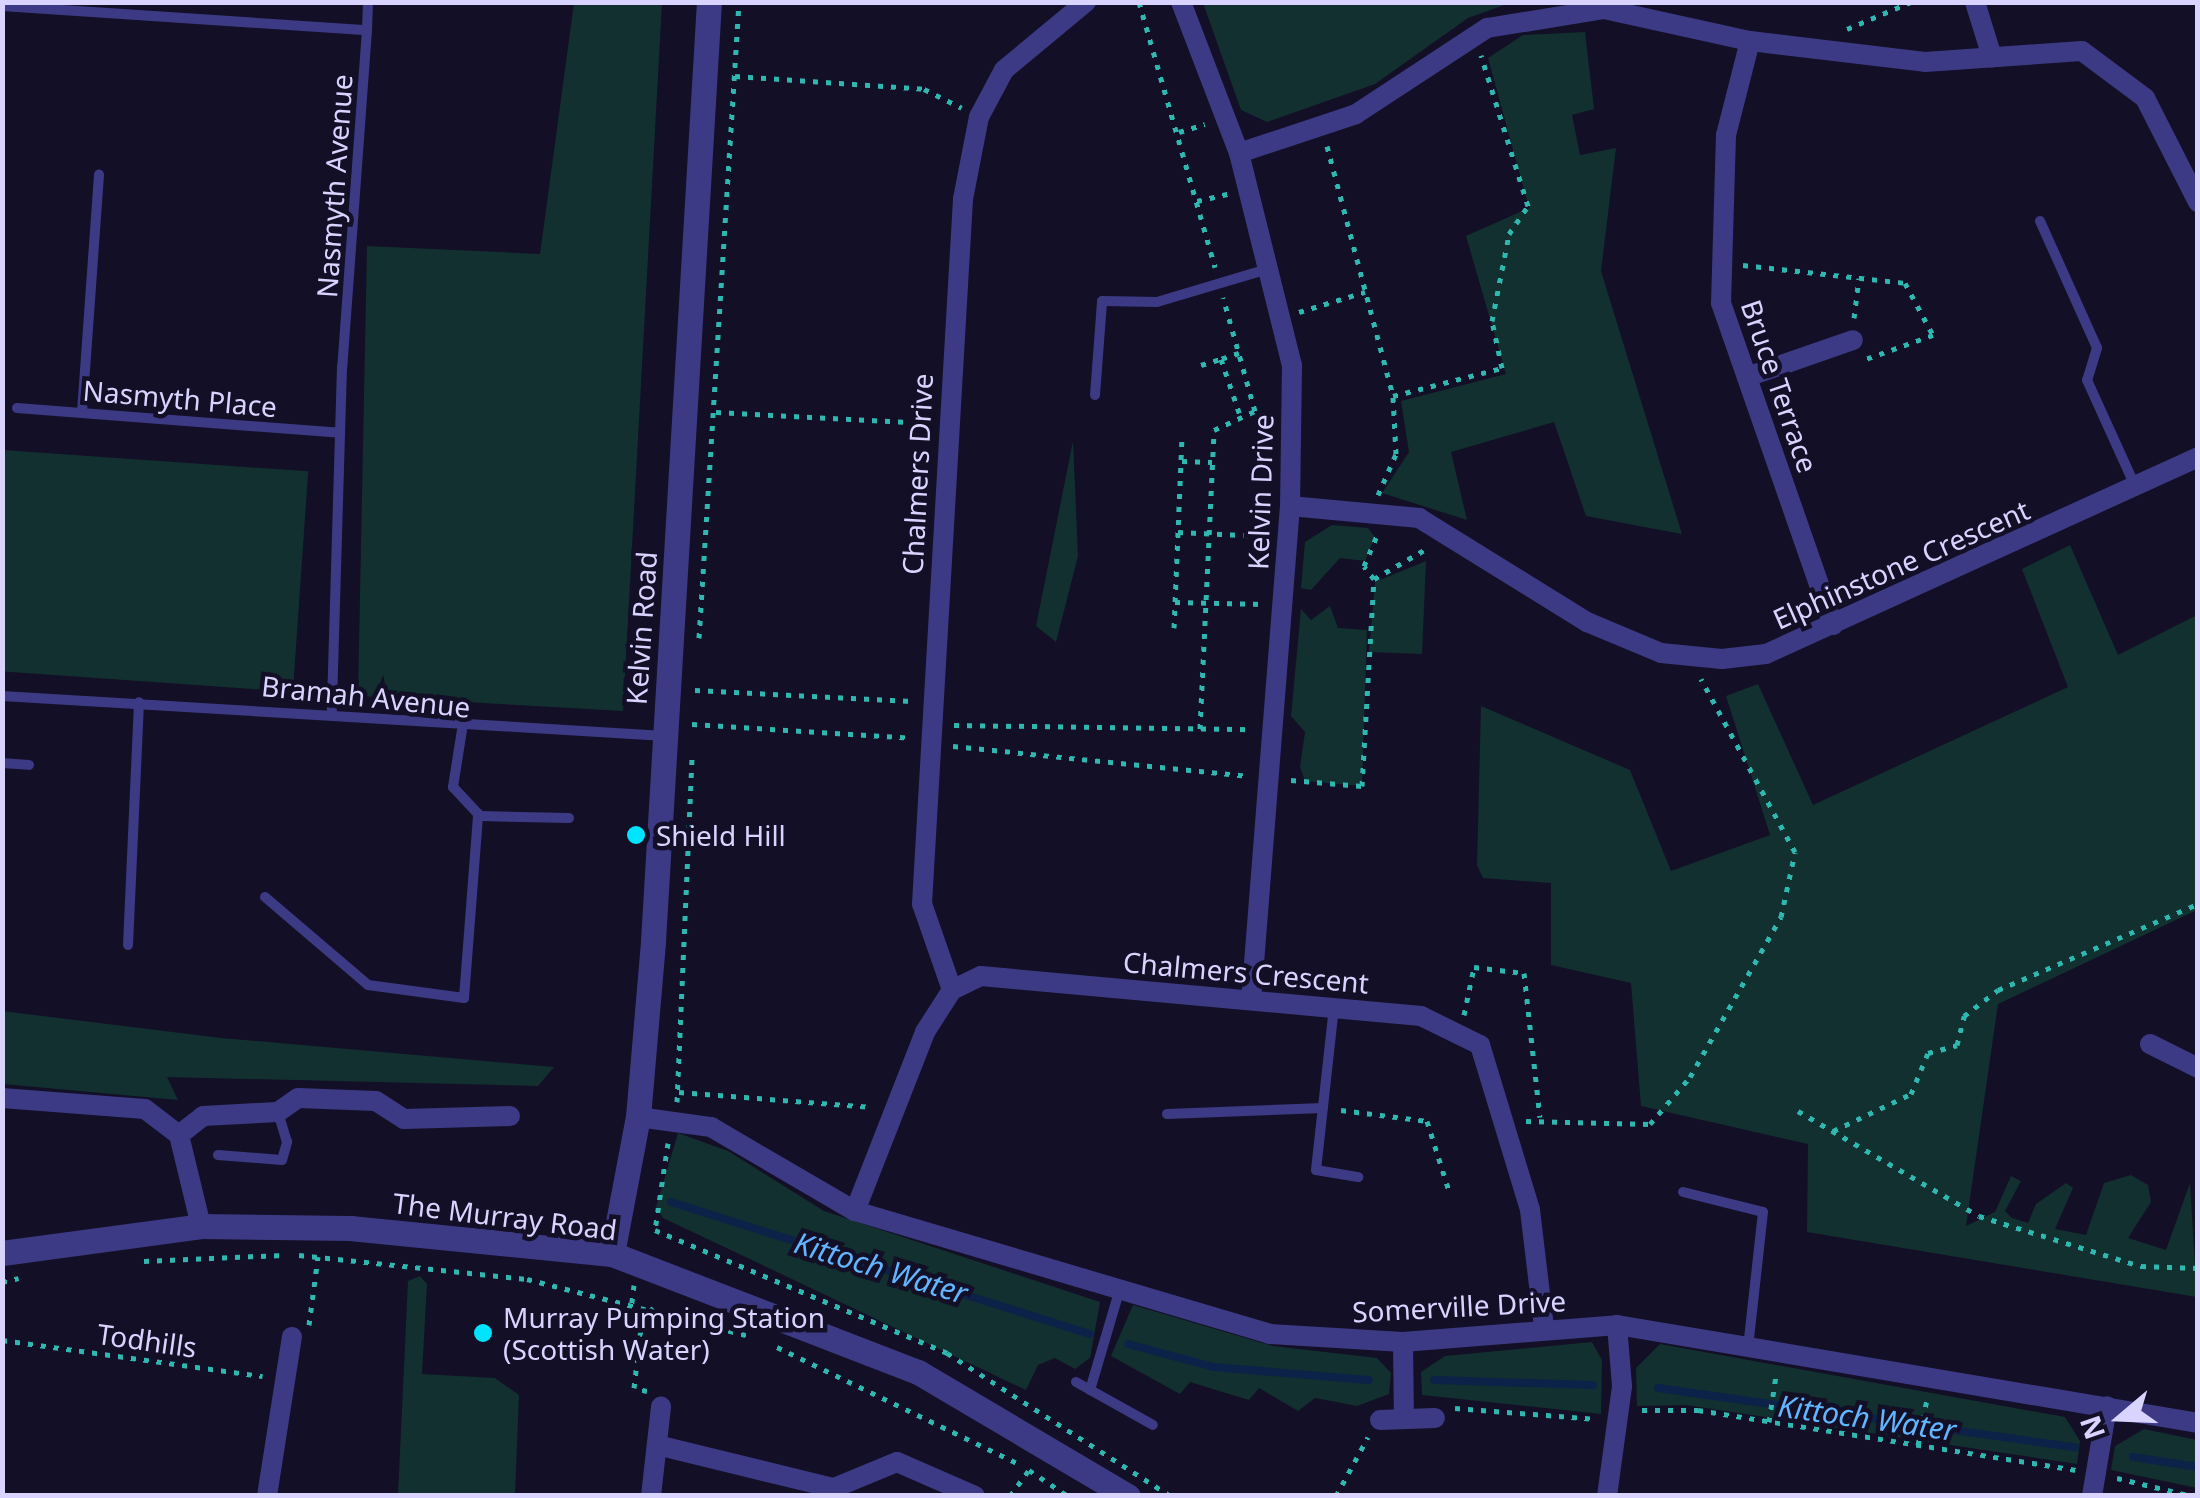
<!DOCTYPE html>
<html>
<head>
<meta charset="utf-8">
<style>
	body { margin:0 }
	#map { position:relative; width:2200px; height:1498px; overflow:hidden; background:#130f26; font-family:"Noto Sans",sans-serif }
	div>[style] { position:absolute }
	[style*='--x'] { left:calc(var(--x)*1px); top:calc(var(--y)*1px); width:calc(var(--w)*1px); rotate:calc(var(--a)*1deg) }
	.green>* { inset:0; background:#12302f; transform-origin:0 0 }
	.stream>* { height:8px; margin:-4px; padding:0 4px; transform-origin:4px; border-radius:4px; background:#0c2248 }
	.path>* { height:5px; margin-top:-2.5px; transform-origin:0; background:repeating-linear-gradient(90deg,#2fb8b0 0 5px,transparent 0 13px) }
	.service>* { height:10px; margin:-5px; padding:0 5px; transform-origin:5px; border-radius:5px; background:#3d3a85 }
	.minor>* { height:20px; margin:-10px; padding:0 10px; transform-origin:10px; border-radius:10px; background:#3d3a85 }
	.tertiary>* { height:25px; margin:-12.5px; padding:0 12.5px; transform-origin:12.5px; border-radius:12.5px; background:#3d3a85 }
	.dots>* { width:28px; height:28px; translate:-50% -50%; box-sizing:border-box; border:5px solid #130f26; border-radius:50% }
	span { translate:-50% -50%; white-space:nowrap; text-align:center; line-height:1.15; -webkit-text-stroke:9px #130f26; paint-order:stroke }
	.street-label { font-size:28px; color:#d9d4ff }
	.poi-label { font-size:28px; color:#d9d4ff }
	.left { translate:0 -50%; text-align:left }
	.water-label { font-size:30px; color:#62b6ff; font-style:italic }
	.frame { position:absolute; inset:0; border:5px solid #d9d4ff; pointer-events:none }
	.north { position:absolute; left:2070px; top:1368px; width:100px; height:100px; -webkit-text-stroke:8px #130f26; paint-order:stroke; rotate:251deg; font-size:28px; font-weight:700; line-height:40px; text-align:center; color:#d9d4ff }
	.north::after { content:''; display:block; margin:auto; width:35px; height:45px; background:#d9d4ff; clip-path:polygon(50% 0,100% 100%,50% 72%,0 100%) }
</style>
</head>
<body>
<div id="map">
	<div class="green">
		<div style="clip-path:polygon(574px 3px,662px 3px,623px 711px,358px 696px,367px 246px,540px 254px)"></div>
		<div style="clip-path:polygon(1203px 3px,1510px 3px,1468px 18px,1375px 84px,1267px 122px,1241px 110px)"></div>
		<div style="clip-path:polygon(1585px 32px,1594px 109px,1572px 115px,1580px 155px,1616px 148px,1601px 271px,1682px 534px,1586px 516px,1554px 422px,1451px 452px,1467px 520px,1382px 493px,1409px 452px,1401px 401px,1506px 374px,1466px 236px,1529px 208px,1488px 58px,1523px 35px)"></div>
		<div style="clip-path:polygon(1073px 441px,1078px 556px,1056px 642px,1036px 626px)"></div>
		<div style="left:3px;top:450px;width:306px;height:221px;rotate:4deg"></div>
		<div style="clip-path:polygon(1332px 525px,1368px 528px,1375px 537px,1365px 561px,1340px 558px,1311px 590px,1301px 588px,1305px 542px)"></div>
		<div style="clip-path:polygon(2070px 545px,2118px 655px,2197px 615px,2197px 910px,1998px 1004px,1966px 1226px,1995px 1212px,2011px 1176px,2021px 1181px,2005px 1211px,2012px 1218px,2028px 1223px,2036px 1204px,2066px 1183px,2073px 1188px,2055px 1229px,2086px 1235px,2104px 1183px,2131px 1175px,2148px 1185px,2151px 1202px,2128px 1238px,2166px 1250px,2190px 1183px,2197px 1297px,1807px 1232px,1808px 1144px,1641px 1106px,1631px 983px,1551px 965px,1551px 883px,1483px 878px,1477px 865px,1481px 706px,1630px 770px,1671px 871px,1770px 835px,1726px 696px,1758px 684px,1813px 805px,2068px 687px,2022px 569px)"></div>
		<div style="clip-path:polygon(1426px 561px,1422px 654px,1369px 652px,1375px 582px)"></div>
		<div style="clip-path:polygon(1330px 606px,1338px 628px,1367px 630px,1362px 786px,1305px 781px,1300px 767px,1305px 732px,1291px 716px,1301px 609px,1311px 620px)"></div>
		<div style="clip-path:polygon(2px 1011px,221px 1038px,554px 1067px,538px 1086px,167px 1077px,178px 1100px,3px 1084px)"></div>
		<div style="clip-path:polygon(678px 1133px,728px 1151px,824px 1211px,1100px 1302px,1090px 1358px,1075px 1369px,1055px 1358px,1038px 1365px,1026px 1390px,663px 1218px,656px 1207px)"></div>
		<div style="clip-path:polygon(420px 1276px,427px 1284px,422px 1374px,495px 1378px,519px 1395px,515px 1495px,398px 1495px,408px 1281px)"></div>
		<div style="clip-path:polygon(1133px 1305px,1273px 1346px,1377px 1358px,1391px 1373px,1389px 1394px,1357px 1406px,1315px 1398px,1298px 1411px,1259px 1388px,1249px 1400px,1190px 1382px,1180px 1394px,1111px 1356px)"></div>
		<div style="clip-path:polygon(1592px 1342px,1602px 1360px,1601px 1414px,1422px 1395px,1421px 1372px,1445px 1356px)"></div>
		<div style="clip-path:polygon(1660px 1344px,2065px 1417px,2080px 1441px,2077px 1464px,1686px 1405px,1637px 1406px,1636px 1368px)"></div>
		<div style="clip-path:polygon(2144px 1429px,2197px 1440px,2197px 1488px,2111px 1470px,2115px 1446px)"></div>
	</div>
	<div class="stream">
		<div style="--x:671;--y:1202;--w:439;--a:17.5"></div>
		<div style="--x:1128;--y:1344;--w:89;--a:15"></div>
		<div style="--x:1214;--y:1367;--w:155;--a:4.8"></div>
		<div style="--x:1434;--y:1380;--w:159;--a:1.8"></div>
		<div style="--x:1658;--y:1388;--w:421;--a:8.1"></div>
		<div style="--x:2133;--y:1457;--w:66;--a:8.7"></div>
	</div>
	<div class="path">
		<div style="--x:1139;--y:2;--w:276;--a:74"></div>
		<div style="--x:1847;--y:29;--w:69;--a:-22.9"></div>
		<div style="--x:735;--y:76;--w:189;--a:3.9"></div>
		<div style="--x:924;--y:89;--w:42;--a:26.6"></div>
		<div style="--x:1179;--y:132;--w:27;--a:-17"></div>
		<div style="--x:1327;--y:146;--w:259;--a:75.2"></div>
		<div style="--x:1197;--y:201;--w:32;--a:-13"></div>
		<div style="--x:1743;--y:265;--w:163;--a:6.3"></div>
		<div style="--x:1905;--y:283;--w:59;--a:61.7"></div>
		<div style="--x:1933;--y:335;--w:71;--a:160.3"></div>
		<div style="--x:1299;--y:312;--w:69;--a:-16.9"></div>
		<div style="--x:1854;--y:318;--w:40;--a:-82.9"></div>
		<div style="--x:1239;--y:353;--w:19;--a:162"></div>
		<div style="--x:1221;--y:359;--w:62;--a:71.3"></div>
		<div style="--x:1201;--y:365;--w:21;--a:-17"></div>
		<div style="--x:716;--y:412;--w:212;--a:3"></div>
		<div style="--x:1182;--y:461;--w:30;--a:2"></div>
		<div style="--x:1378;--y:495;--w:45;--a:-66.3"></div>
		<div style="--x:1396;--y:454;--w:58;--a:-93"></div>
		<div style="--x:1393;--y:396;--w:113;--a:-14.4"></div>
		<div style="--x:1502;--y:368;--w:48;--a:-102"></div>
		<div style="--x:1492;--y:321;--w:89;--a:-78.9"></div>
		<div style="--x:1509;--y:234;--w:34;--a:-56"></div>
		<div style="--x:1528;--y:206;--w:158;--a:-107.3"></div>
		<div style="--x:1178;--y:532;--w:86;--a:2.7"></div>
		<div style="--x:1374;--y:579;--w:16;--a:-128"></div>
		<div style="--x:1364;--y:566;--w:34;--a:-67"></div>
		<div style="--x:1175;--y:602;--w:89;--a:1.3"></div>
		<div style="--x:1174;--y:628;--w:193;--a:-87.6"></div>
		<div style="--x:699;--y:638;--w:637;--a:-86.4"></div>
		<div style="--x:695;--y:690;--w:217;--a:2.9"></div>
		<div style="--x:692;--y:724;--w:220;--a:3.6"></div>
		<div style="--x:954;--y:725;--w:299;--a:0.8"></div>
		<div style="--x:1200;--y:729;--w:299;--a:-87.3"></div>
		<div style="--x:1214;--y:430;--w:45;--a:-24.9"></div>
		<div style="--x:1255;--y:411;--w:118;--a:-105.7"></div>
		<div style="--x:953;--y:746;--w:295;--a:5.8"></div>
		<div style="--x:1291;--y:780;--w:71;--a:4.8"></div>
		<div style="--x:1362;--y:786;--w:207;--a:-86.7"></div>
		<div style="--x:1374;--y:579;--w:60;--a:-30"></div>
		<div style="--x:1464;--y:1015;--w:49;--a:-78.2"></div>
		<div style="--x:1474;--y:967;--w:50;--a:6.8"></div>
		<div style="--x:1524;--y:973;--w:145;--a:83.7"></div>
		<div style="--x:679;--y:1092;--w:194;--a:4.4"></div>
		<div style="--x:677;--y:1102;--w:348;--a:-87.5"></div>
		<div style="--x:1341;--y:1110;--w:87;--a:7.3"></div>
		<div style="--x:1427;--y:1121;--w:77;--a:72.5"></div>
		<div style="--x:1798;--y:1111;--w:209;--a:30.1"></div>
		<div style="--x:1979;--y:1216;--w:170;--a:17.2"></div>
		<div style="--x:2141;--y:1266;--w:57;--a:2"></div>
		<div style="--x:1526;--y:1121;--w:124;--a:1.4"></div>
		<div style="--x:1650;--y:1124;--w:62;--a:-49.6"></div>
		<div style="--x:1690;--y:1077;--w:184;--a:-60.4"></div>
		<div style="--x:1781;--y:917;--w:66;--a:-77.8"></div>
		<div style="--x:1795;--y:852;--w:197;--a:-118.5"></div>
		<div style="--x:1833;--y:1131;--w:86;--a:-25.4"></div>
		<div style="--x:1911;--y:1094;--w:44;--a:-67.5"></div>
		<div style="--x:1928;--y:1053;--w:30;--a:-15"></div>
		<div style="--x:1957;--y:1045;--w:30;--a:-76"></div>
		<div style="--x:1964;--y:1016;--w:43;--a:-37.4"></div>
		<div style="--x:1998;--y:990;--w:218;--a:-23.3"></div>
		<div style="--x:668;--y:1143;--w:88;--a:98.5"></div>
		<div style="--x:655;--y:1230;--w:317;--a:22.8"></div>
		<div style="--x:947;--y:1353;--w:266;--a:32.6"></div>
		<div style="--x:299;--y:1255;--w:229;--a:6"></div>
		<div style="--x:527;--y:1279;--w:229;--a:14.4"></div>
		<div style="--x:144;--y:1261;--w:139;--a:-2.5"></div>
		<div style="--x:2;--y:1282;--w:17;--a:-13"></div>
		<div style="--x:634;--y:1285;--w:31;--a:97"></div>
		<div style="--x:630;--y:1316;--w:12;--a:14"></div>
		<div style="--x:309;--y:1325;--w:69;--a:-82.5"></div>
		<div style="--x:2;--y:1340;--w:263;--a:7.9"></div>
		<div style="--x:777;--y:1347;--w:269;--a:25.8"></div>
		<div style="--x:647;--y:1391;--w:13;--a:-167"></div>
		<div style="--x:634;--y:1388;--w:69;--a:-83.4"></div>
		<div style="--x:642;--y:1319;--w:16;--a:-45"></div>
		<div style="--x:1455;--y:1408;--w:142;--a:4.4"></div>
		<div style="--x:1642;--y:1410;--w:56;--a:0"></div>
		<div style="--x:1698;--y:1410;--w:383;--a:9"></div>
		<div style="--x:1769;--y:1422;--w:48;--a:-81.5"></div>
		<div style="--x:1918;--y:1445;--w:47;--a:-78.9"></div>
		<div style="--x:1029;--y:1470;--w:47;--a:33.7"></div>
		<div style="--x:2117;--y:1478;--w:77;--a:13.5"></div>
		<div style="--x:1010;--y:1496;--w:32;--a:-54"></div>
		<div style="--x:1336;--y:1496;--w:67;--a:-61.5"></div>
	</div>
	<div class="service">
		<div style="--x:2;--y:6;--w:366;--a:3.8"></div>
		<div style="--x:367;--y:30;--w:338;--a:94.2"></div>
		<div style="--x:342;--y:367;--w:344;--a:91.7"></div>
		<div style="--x:367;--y:30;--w:28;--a:-88"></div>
		<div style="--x:2040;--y:221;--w:139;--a:65.8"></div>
		<div style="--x:2097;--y:348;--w:34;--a:107"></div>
		<div style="--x:2087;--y:380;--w:116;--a:65.6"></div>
		<div style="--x:1095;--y:395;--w:94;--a:-85.7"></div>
		<div style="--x:1102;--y:301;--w:55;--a:1"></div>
		<div style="--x:1157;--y:302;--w:116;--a:-16.6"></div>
		<div style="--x:17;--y:408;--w:324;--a:4.4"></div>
		<div style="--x:82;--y:412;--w:238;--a:-85.9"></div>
		<div style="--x:2;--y:696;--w:664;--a:3.45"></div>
		<div style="--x:462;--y:730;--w:58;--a:99"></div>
		<div style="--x:453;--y:787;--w:40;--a:47"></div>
		<div style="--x:480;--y:816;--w:89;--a:1.3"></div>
		<div style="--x:2;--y:763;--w:27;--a:4"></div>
		<div style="--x:265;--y:897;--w:135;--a:40.5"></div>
		<div style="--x:368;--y:985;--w:97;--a:7.7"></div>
		<div style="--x:464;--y:998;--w:185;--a:-85.6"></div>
		<div style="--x:128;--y:945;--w:243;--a:-87.4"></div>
		<div style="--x:1334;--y:1007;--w:164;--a:96.3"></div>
		<div style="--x:1316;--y:1170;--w:43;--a:9.5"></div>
		<div style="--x:1167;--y:1114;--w:156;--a:-2.2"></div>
		<div style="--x:218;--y:1155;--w:64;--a:4.5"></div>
		<div style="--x:282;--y:1160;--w:19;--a:-74"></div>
		<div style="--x:287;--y:1142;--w:31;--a:-107"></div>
		<div style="--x:1683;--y:1192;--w:82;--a:14"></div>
		<div style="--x:1763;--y:1212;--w:136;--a:96.3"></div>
		<div style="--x:1076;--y:1382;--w:88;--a:29.2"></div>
		<div style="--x:1090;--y:1390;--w:102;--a:-73.5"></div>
	</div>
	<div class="minor">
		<div style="--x:1181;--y:2;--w:162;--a:69"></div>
		<div style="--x:1239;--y:153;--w:219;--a:76"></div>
		<div style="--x:1292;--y:365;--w:141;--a:90.8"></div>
		<div style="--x:1290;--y:506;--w:495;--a:94.5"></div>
		<div style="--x:1975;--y:2;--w:58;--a:72.8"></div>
		<div style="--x:1750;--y:41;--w:97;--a:104.3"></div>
		<div style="--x:1726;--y:135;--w:168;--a:91.7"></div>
		<div style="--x:1721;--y:303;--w:341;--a:70.8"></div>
		<div style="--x:1239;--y:153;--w:123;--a:-18.4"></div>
		<div style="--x:1356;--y:114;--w:157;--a:-33.3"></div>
		<div style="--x:1487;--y:28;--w:119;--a:-9.2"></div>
		<div style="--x:1604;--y:9;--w:149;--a:12.4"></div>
		<div style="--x:1750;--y:41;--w:176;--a:6.8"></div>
		<div style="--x:1925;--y:62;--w:157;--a:-4"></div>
		<div style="--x:2082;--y:51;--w:79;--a:36.7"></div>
		<div style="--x:2145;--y:98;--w:117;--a:63"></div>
		<div style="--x:1747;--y:377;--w:112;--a:-19.2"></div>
		<div style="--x:1290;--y:506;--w:130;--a:5.3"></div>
		<div style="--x:1419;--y:518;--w:198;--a:31.8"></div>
		<div style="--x:1587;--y:622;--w:80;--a:22.7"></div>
		<div style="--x:1661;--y:653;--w:61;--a:5.6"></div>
		<div style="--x:1722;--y:659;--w:44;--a:-6.5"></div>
		<div style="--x:1766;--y:654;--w:475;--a:-24.5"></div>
		<div style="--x:952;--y:990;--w:91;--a:-109.2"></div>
		<div style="--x:922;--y:904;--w:706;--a:-86.67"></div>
		<div style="--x:963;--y:199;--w:84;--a:-79"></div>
		<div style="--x:979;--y:117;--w:53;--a:-62"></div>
		<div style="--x:1004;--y:70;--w:107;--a:-39.7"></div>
		<div style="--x:2150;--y:1044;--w:54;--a:26.6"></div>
		<div style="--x:2;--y:1098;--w:143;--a:4.4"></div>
		<div style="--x:145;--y:1109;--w:43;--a:37.4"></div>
		<div style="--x:179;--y:1135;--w:94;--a:76.4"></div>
		<div style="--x:638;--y:1117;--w:74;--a:7.8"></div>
		<div style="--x:711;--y:1127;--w:167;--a:30.3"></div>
		<div style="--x:855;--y:1211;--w:432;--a:16.5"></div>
		<div style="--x:1269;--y:1334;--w:134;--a:3.4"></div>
		<div style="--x:1403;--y:1342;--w:215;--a:-4.5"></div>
		<div style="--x:1617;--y:1325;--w:589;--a:9.57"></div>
		<div style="--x:179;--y:1135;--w:31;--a:-38"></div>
		<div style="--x:203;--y:1116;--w:75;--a:-3.1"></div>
		<div style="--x:278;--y:1112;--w:24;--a:-35"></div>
		<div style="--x:298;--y:1098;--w:78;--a:2.2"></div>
		<div style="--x:376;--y:1101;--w:33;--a:33"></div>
		<div style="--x:404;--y:1119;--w:106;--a:-1.6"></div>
		<div style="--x:855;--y:1211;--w:192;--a:-68.6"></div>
		<div style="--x:925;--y:1032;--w:50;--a:-57.3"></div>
		<div style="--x:952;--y:990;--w:32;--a:-26"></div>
		<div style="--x:981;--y:976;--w:442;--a:5.2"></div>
		<div style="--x:1421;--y:1016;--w:66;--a:26.2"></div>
		<div style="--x:1480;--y:1045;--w:172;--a:73.1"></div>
		<div style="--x:1530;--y:1210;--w:119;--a:83.2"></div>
		<div style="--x:1403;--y:1342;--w:77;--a:89.3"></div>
		<div style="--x:1380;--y:1420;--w:55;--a:-2.1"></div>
		<div style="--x:657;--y:1445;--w:182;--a:13.7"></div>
		<div style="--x:834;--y:1488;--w:68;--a:-22.4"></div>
		<div style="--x:897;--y:1462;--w:85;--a:23.6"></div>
		<div style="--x:267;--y:1496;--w:161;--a:-81.1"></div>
		<div style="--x:651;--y:1496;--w:90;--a:-83.6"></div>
		<div style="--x:1607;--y:1496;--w:111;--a:-82.2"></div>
		<div style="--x:1622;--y:1386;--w:61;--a:-94.7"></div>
		<div style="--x:2092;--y:1496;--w:91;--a:-80.5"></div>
	</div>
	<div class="tertiary">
		<div style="--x:2;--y:1253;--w:201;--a:-7.7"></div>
		<div style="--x:201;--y:1226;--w:149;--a:0.8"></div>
		<div style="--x:350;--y:1228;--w:263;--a:5.7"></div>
		<div style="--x:612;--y:1254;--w:328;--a:21.1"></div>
		<div style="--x:918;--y:1372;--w:244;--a:30.6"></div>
		<div style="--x:612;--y:1254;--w:139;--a:-79.3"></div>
		<div style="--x:638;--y:1117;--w:177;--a:-85.1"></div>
		<div style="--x:653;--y:941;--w:941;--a:-86.59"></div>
	</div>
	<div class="dots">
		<div style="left:636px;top:835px;background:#00e5ff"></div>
		<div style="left:483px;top:1333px;background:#00e5ff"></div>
	</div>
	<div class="street-label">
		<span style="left:334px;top:186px;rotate:-86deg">Nasmyth Avenue</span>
		<span style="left:1780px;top:386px;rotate:71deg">Bruce Terrace</span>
		<span style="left:180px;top:398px;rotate:5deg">Nasmyth Place</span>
		<span style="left:917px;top:474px;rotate:-87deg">Chalmers Drive</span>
		<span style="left:1260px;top:492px;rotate:-88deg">Kelvin Drive</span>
		<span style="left:1901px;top:564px;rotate:-24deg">Elphinstone Crescent</span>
		<span style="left:641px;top:628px;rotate:-86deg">Kelvin Road</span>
		<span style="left:366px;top:696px;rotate:6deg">Bramah Avenue</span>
		<span style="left:1246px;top:972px;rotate:5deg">Chalmers Crescent</span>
		<span style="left:505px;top:1216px;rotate:7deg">The Murray Road</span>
		<span style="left:1459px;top:1306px;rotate:-3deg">Somerville Drive</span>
		<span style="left:147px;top:1340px;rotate:8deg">Todhills</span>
	</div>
	<div class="poi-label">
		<span class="left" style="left:656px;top:835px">Shield Hill</span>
		<span class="left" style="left:503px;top:1333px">Murray Pumping Station<br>(Scottish Water)</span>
	</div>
	<div class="water-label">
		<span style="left:881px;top:1268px;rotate:17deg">Kittoch Water</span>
		<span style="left:1867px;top:1418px;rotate:8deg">Kittoch Water</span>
	</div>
	<div class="frame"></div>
	<div class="north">N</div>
</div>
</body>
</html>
